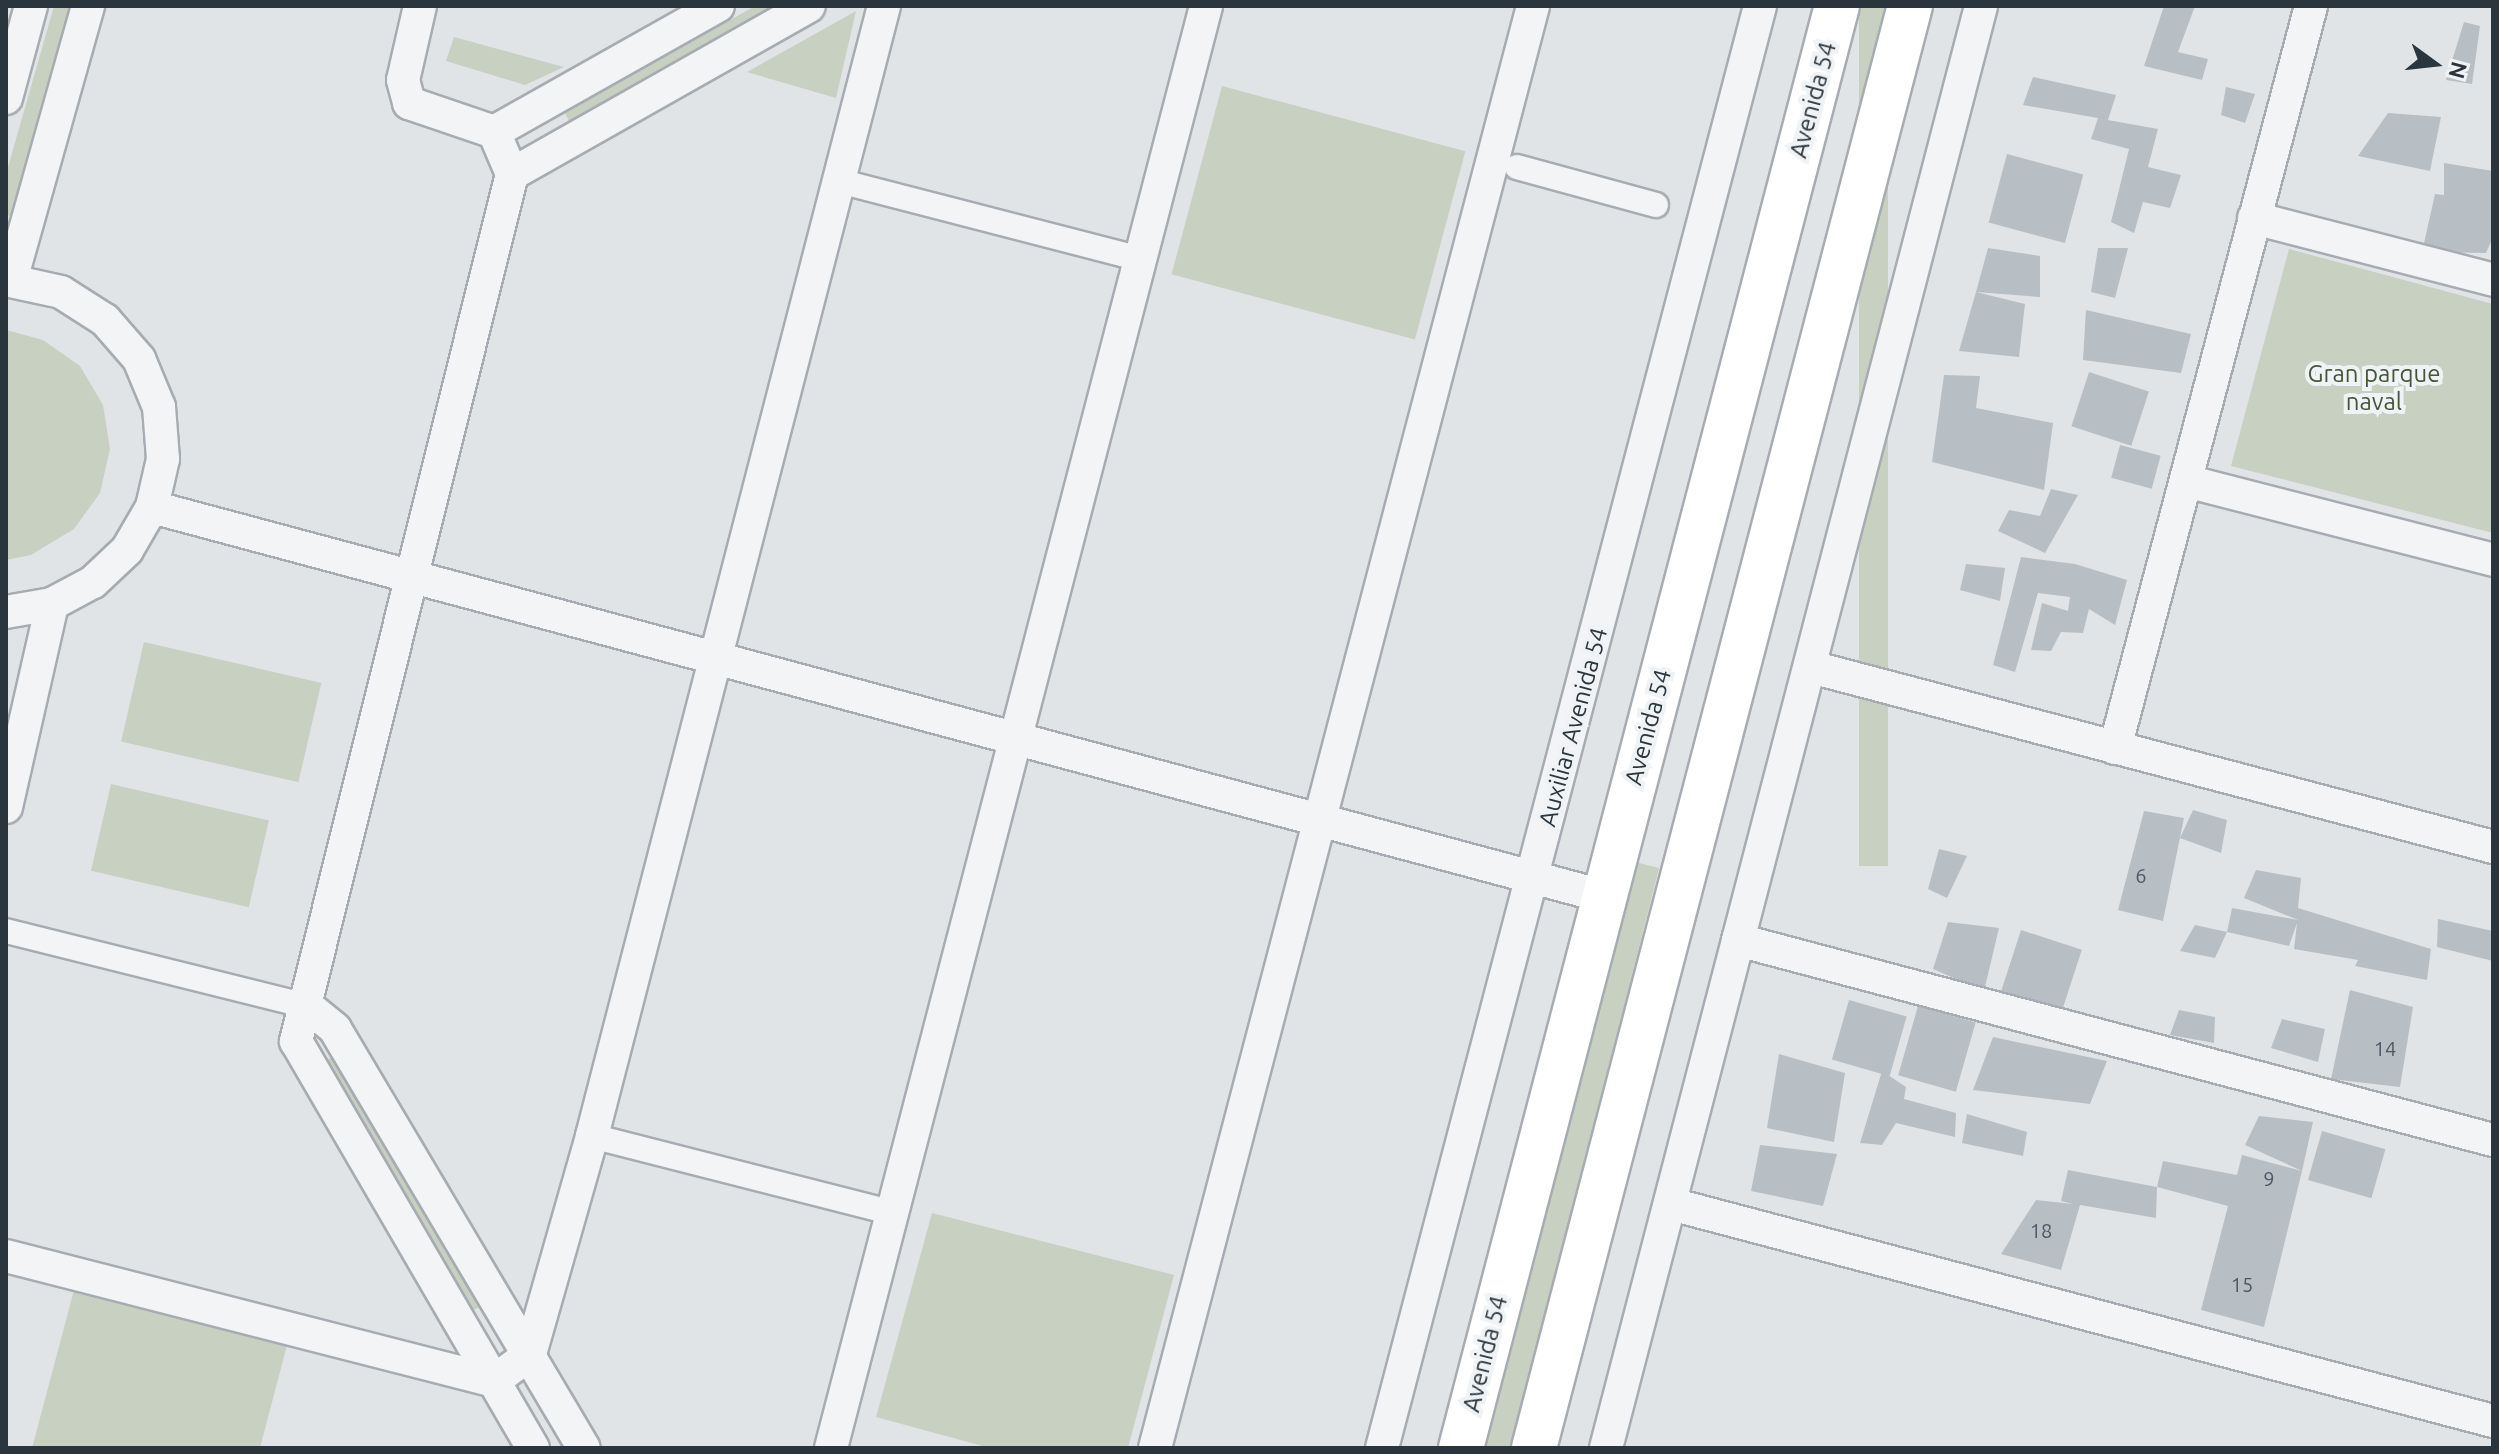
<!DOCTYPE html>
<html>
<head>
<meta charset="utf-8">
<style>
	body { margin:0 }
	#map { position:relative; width:2499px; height:1454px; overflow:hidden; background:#e0e4e7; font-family:Ubuntu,sans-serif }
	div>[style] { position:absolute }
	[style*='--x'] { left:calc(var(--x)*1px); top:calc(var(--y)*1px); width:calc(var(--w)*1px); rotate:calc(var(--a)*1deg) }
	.green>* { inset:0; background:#c8d0c2; transform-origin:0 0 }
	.building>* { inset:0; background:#b8bfc4; transform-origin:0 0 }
	.roads { filter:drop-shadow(2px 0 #a6acb1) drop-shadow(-2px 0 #a6acb1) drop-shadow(0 2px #a6acb1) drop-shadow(0 -2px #a6acb1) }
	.pedestrian>* { height:24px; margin:-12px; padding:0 12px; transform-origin:12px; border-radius:12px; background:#f2f4f6 }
	.minor>* { height:32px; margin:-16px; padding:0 16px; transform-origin:16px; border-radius:16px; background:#f2f4f6 }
	.secondary>* { height:44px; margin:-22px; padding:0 22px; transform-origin:22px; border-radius:22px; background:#fff }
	span { translate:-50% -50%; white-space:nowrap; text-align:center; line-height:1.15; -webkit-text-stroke:8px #eff3f5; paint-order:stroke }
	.number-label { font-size:20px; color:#4e585f }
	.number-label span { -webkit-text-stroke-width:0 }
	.street-label { font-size:24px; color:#2b353d }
	.park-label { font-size:24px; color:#455739 }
	.frame { position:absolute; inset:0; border:8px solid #2b353d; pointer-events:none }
	.north { position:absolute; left:2395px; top:24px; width:80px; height:80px; -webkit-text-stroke:6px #eff3f5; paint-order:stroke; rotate:105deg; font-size:22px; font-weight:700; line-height:32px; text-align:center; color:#2b353d }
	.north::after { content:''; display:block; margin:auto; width:28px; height:36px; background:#2b353d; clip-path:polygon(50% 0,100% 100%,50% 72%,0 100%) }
</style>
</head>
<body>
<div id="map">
	<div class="green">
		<div style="clip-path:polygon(54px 6px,70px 6px,11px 216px,6px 215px,6px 174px)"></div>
		<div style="clip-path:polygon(755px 6px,784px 6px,571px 125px,565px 113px)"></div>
		<div style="left:1859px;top:6px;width:29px;height:860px"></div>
		<div style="clip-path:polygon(856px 11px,836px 98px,747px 72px)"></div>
		<div style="clip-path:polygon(454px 37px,564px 67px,525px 85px,446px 61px)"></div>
		<div style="left:1222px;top:86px;width:252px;height:195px;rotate:15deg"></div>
		<div style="clip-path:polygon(2289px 249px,2493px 304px,2493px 533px,2231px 466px)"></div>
		<div style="clip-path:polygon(6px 330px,43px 340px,80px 366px,103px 405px,110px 449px,100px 493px,74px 529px,31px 555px,6px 560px)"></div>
		<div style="left:144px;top:642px;width:182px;height:102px;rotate:13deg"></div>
		<div style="left:111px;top:784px;width:162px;height:89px;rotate:13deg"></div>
		<div style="clip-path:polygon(1635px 862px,1659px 868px,1513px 1448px,1482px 1448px)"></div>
		<div style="left:337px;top:1054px;width:290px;height:15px;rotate:60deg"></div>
		<div style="clip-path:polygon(932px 1213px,1174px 1275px,1128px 1448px,990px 1448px,876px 1417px)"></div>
		<div style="clip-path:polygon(74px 1290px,287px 1345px,260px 1448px,32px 1448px)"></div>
	</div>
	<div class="building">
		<div style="clip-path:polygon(2164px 6px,2195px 6px,2178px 52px,2208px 59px,2202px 80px,2144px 66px)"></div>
		<div style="clip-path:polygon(2464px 22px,2480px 26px,2472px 84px,2446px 80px)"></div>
		<div style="clip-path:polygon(2033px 77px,2116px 95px,2108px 120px,2158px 129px,2148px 167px,2181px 175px,2170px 208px,2143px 202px,2134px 233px,2111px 222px,2129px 149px,2091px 139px,2098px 118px,2023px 105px)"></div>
		<div style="clip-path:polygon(2226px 87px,2255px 94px,2245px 123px,2221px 115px)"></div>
		<div style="clip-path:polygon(2388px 113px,2441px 117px,2430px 171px,2358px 156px)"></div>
		<div style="left:2007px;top:154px;width:79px;height:71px;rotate:15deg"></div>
		<div style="clip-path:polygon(2444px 163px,2493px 171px,2493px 237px,2486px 253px,2422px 252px,2435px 194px,2444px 195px)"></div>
		<div style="clip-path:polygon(1988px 248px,2040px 256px,2040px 297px,1976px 292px)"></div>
		<div style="clip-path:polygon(2098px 248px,2128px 248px,2115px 298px,2091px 292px)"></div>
		<div style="clip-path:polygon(1976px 292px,2025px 304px,2019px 357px,1959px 351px)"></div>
		<div style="clip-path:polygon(2086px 310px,2191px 334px,2181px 373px,2083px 360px)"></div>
		<div style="left:2089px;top:372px;width:63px;height:57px;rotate:18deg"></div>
		<div style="clip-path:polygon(1944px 375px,1980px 376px,1976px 408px,2053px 423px,2044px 490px,1932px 462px)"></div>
		<div style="left:2120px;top:445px;width:42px;height:34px;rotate:15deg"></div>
		<div style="clip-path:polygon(2051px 489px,2078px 495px,2045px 553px,1998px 531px,2009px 510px,2040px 516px)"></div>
		<div style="clip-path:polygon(2021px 557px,2075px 564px,2127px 580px,2115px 625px,2089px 609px,2083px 633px,2061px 632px,2051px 651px,2031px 650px,2042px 603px,2068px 611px,2070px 597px,2038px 593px,2015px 672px,1993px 665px)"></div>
		<div style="clip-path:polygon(1966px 564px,2005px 568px,2000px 601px,1960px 590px)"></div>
		<div style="clip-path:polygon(2193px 810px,2227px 820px,2221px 853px,2180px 838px)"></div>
		<div style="clip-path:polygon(2144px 811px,2184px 818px,2163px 921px,2118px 910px)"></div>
		<div style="clip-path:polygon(1939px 849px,1967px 856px,1947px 898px,1928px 889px)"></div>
		<div style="clip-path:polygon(2256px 870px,2301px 878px,2298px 908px,2431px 949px,2427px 980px,2355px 966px,2358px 960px,2294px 949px,2297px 923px,2289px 946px,2227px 932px,2232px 908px,2298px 920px,2244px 898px)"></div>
		<div style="clip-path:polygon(2438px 919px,2493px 931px,2493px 961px,2437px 947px)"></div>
		<div style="clip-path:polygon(1948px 922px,1999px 928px,1984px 991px,1933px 969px)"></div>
		<div style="clip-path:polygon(2195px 925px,2227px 932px,2215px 958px,2180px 951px)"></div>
		<div style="left:2021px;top:930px;width:64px;height:71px;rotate:18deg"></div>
		<div style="clip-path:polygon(2350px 990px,2413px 1007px,2400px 1087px,2331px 1079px)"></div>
		<div style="left:1849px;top:1000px;width:60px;height:62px;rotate:16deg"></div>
		<div style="left:1918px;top:1006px;width:60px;height:72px;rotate:16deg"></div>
		<div style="clip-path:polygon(2179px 1010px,2215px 1017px,2214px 1043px,2170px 1035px)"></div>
		<div style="clip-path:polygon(2282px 1019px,2325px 1029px,2318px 1062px,2271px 1048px)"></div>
		<div style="clip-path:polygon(1993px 1037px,2107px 1061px,2090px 1104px,1973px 1090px)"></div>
		<div style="clip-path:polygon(1779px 1054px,1845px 1073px,1834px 1142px,1767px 1128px)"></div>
		<div style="clip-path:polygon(1882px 1071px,1906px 1087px,1904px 1099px,1956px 1113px,1955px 1137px,1896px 1123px,1882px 1145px,1860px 1143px)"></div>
		<div style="clip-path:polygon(1967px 1114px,2027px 1132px,2023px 1156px,1962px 1143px)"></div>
		<div style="clip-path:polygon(2259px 1116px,2313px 1122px,2302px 1171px,2264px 1327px,2201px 1310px,2228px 1206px,2157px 1187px,2156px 1218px,2080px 1205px,2061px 1270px,2001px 1254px,2036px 1200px,2073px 1204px,2061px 1201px,2068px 1170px,2157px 1187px,2163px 1161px,2237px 1175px,2242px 1155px,2302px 1171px,2245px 1145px)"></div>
		<div style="left:2322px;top:1131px;width:66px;height:51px;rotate:16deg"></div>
		<div style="clip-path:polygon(1760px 1145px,1837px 1154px,1823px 1206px,1751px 1191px)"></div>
	</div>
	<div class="roads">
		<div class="pedestrian">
			<div style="--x:1517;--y:167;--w:144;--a:15.3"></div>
			<div style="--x:839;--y:181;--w:312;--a:14.5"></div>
			<div style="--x:6;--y:931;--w:310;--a:14"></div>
			<div style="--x:592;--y:1136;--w:313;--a:14.3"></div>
		</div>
		<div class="minor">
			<div style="--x:420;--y:6;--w:76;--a:102.9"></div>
			<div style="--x:403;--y:80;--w:24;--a:75"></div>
			<div style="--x:409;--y:103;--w:90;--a:18.8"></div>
			<div style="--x:494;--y:132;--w:257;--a:-29.4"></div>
			<div style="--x:6;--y:98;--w:95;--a:-74.8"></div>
			<div style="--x:494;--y:132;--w:46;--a:66.8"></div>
			<div style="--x:512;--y:174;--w:894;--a:103.99"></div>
			<div style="--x:296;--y:1041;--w:471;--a:59.8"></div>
			<div style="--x:512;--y:174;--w:341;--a:-29.5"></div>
			<div style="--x:2254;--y:218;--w:247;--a:14.5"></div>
			<div style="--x:6;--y:280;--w:56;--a:12.3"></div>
			<div style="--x:61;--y:292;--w:52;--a:32.5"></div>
			<div style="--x:105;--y:320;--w:52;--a:48.9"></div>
			<div style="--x:139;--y:359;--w:52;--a:67.4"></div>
			<div style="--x:159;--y:407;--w:52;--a:85.6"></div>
			<div style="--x:163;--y:459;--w:49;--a:102.9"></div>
			<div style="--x:152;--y:507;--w:50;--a:120.2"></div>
			<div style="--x:127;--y:550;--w:47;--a:136.7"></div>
			<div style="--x:93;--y:582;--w:47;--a:151.8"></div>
			<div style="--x:52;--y:604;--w:47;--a:170.1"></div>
			<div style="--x:11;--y:280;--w:285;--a:-74.3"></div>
			<div style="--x:2186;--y:481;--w:317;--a:14.4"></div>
			<div style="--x:152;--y:507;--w:1502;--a:15.01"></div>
			<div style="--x:1811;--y:667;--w:705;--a:14.78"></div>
			<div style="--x:2115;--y:748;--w:767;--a:-75.2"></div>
			<div style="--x:6;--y:807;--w:208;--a:-77.2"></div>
			<div style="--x:1738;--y:940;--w:781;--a:14.84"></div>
			<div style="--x:307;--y:1006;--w:36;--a:39"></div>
			<div style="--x:335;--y:1029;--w:487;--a:59.3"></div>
			<div style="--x:1671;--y:1204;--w:850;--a:14.79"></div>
			<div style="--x:6;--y:1256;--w:504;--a:14.37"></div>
			<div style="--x:494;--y:1381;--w:45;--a:-36.9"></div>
			<div style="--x:530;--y:1354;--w:227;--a:-74.1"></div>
			<div style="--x:592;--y:1136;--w:1167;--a:-75.51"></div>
			<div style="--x:831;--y:1448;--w:1490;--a:-75.42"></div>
			<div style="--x:1155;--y:1448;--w:1491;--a:-75.31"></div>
			<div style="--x:1382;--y:1448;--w:1491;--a:-75.31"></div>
			<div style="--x:1606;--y:1448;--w:1490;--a:-75.42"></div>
		</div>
		<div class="secondary">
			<div style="--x:1461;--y:1448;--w:1490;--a:-75.39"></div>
			<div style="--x:1534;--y:1448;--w:1490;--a:-75.39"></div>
		</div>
	</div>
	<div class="number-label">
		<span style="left:2141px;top:875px">6</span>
		<span style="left:2385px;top:1048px">14</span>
		<span style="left:2269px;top:1178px">9</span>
		<span style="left:2041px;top:1230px">18</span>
		<span style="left:2242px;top:1284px">15</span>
	</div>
	<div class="street-label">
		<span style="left:1813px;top:100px;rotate:-75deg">Avenida 54</span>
		<span style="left:1573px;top:727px;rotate:-75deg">Auxiliar Avenida 54</span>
		<span style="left:1648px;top:727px;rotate:-75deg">Avenida 54</span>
		<span style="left:1485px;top:1354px;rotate:-76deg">Avenida 54</span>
	</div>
	<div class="park-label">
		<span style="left:2374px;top:388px">Gran parque<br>naval</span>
	</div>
	<div class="frame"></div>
	<div class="north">N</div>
</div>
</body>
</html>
